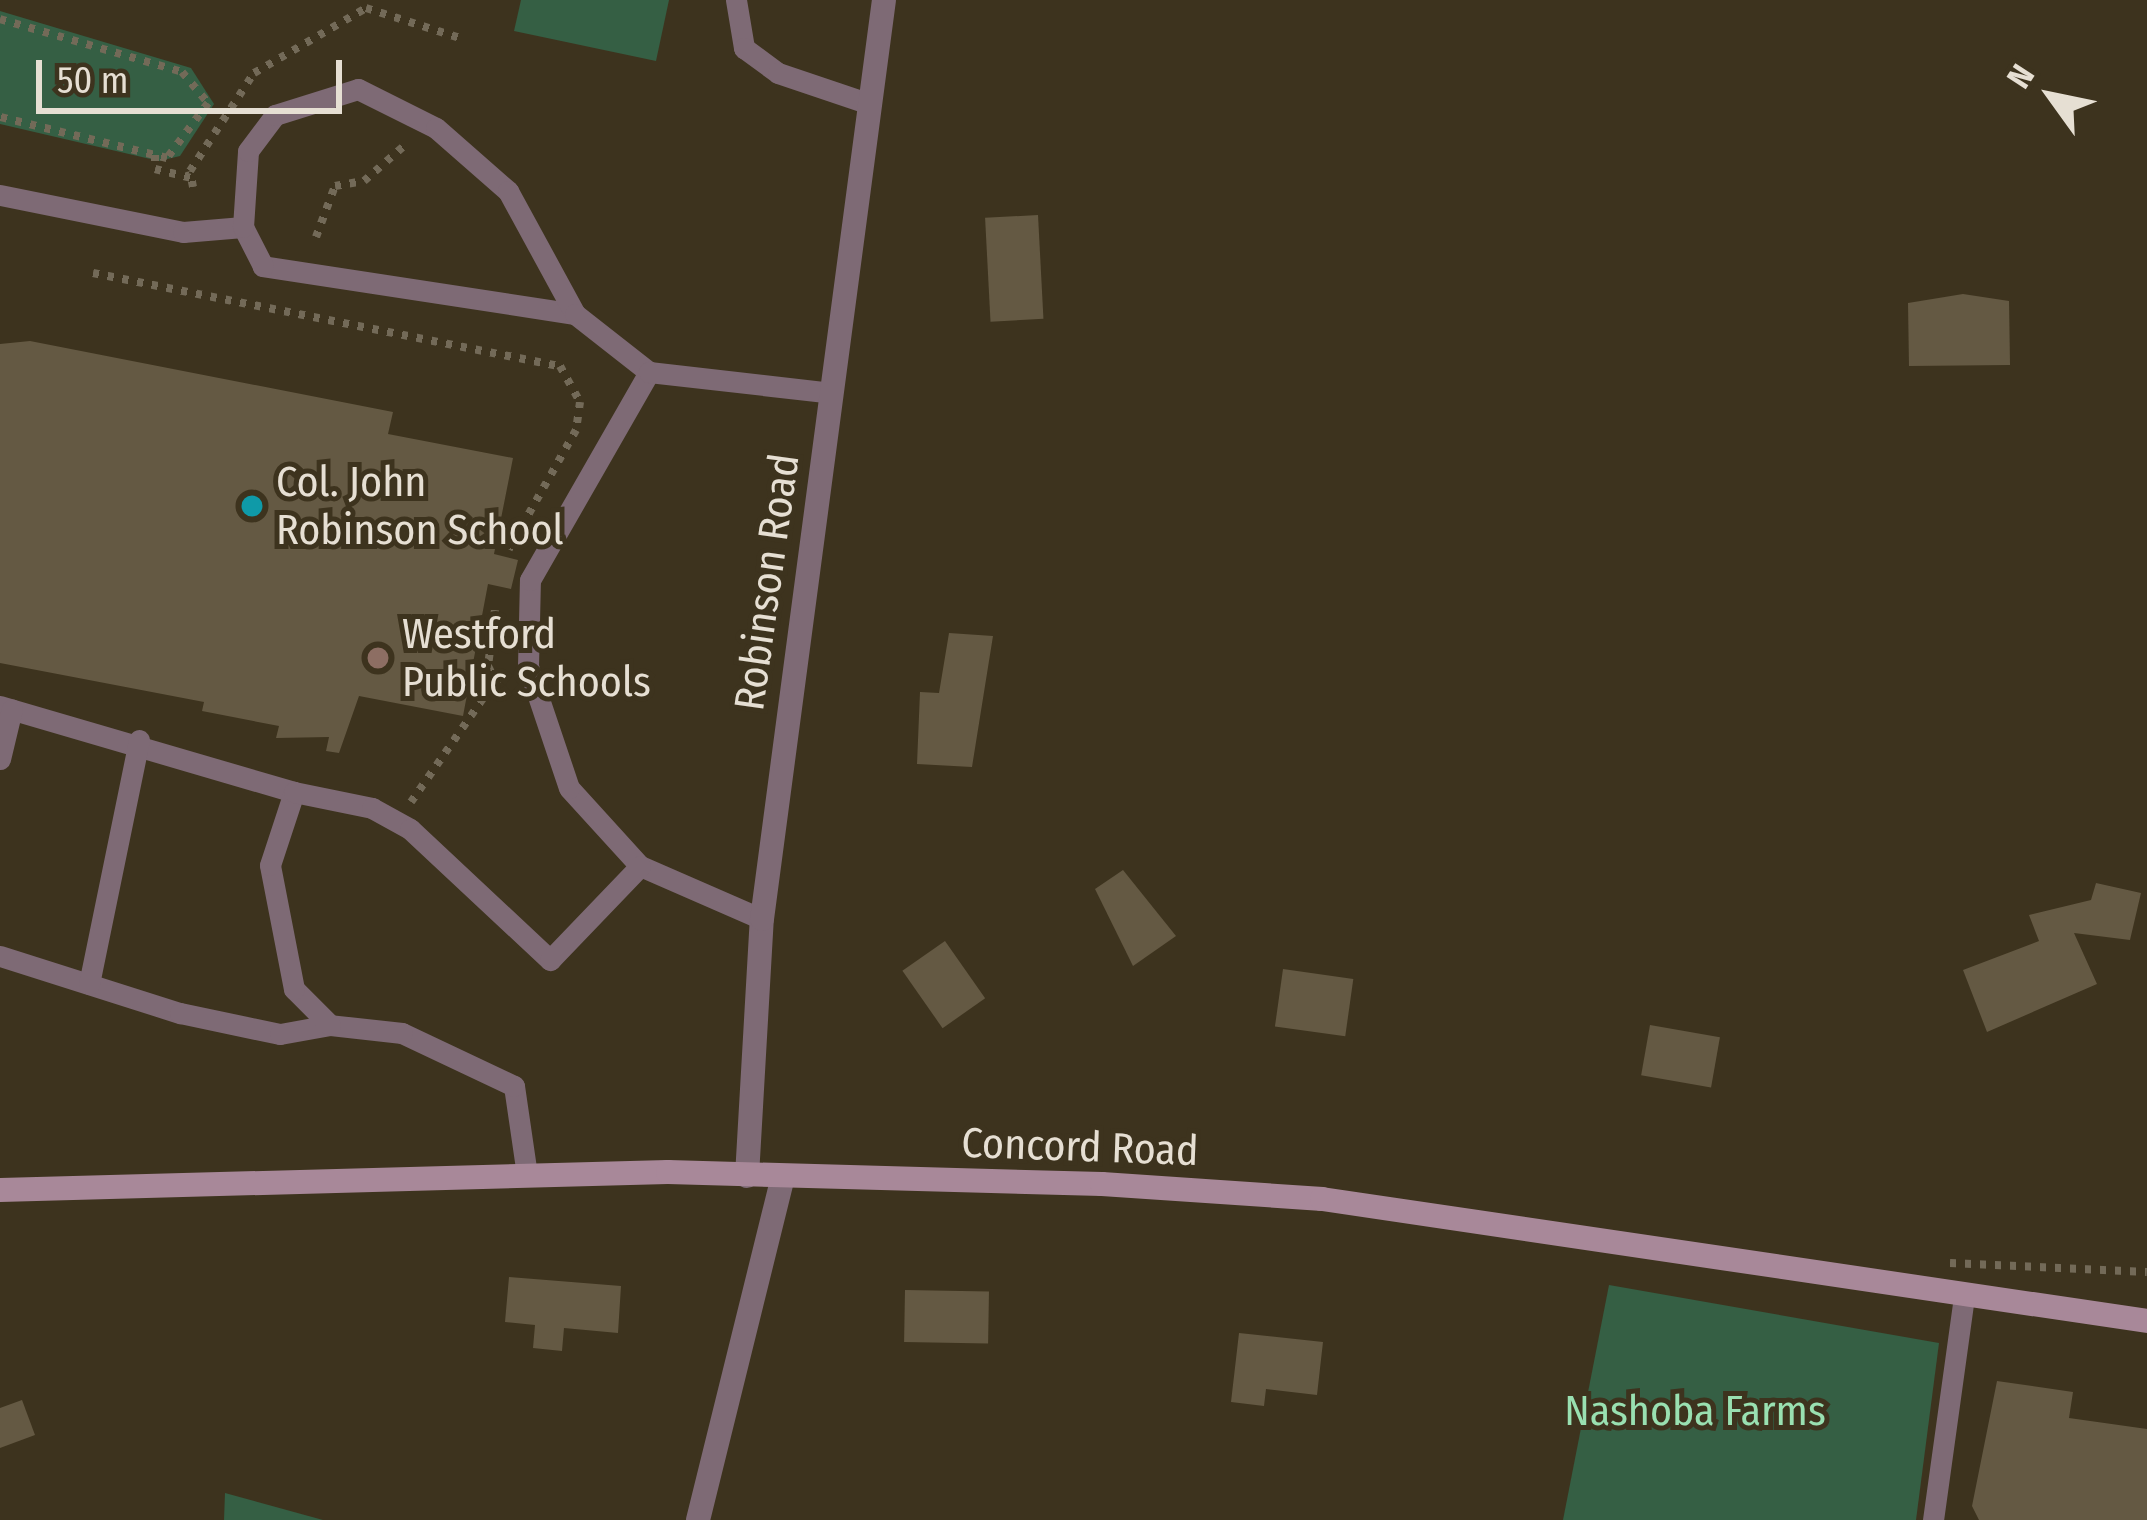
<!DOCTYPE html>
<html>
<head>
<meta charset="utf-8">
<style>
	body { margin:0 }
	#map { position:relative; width:2147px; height:1520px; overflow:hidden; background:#3d331e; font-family:"Fira Sans Condensed",sans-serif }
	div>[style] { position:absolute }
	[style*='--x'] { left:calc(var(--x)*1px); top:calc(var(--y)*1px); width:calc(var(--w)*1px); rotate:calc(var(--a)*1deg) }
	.green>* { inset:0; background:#355f44 }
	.building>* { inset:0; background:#645943; transform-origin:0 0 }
	.path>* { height:8px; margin-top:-4px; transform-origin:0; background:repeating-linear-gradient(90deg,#736a58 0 6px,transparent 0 15px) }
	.lane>* { height:21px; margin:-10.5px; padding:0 10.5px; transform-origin:10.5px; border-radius:10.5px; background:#7e6a75 }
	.street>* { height:24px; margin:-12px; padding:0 12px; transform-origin:12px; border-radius:12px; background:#7e6a75 }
	.secondary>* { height:24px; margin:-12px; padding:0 12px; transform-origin:12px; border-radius:12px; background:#a88899 }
	.dots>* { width:33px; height:33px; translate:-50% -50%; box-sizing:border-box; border:6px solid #3d331e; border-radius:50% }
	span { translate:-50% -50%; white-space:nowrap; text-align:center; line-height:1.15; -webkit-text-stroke:10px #3d331e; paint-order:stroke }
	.poi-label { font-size:42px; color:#e6dfd3 }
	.left { translate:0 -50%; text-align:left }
	.street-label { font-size:42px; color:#e6dfd3 }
	.park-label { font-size:42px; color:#99e0b1 }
	.north { position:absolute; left:1991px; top:36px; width:120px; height:120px; -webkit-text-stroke:9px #3d331e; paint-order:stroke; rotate:303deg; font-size:33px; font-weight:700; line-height:48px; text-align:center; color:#e6dfd3 }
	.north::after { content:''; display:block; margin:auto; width:42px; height:54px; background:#e6dfd3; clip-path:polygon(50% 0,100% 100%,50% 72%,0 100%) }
	.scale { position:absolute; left:36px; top:60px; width:306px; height:54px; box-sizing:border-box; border:6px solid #e6dfd3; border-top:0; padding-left:15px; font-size:36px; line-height:42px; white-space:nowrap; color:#e6dfd3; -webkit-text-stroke:9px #3d331e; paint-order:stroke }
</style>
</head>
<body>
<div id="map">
	<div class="green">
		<div style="clip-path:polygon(521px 0,669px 0,656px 61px,514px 31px)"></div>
		<div style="clip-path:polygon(0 11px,191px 68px,214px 104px,180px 156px,159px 161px,0 124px)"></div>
		<div style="clip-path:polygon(1609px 1285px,1939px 1343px,1916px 1520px,1563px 1520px)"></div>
		<div style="clip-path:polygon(225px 1493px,323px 1520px,224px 1520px)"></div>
	</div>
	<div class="building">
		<div style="left:1038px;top:215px;width:104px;height:53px;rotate:87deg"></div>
		<div style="clip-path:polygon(1963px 294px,2009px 301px,2010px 365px,1909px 366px,1908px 303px)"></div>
		<div style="clip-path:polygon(30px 341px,393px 412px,388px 434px,513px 458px,494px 554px,518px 560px,511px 589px,488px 584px,463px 716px,359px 696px,339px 753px,326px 751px,329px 737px,276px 738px,279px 726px,202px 711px,204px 702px,0 663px,0 344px)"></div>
		<div style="clip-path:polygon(949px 633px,993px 636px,972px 767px,917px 764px,920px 692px,939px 693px)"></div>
		<div style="clip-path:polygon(1123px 870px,1176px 936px,1133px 966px,1095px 889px)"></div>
		<div style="clip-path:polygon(2096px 883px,2141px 893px,2130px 940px,2074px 933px,2097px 984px,1987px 1032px,1963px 970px,2039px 941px,2029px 915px,2091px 900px)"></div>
		<div style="left:945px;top:941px;width:70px;height:52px;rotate:55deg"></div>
		<div style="left:1283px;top:969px;width:71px;height:58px;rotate:8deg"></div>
		<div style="left:1650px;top:1025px;width:71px;height:51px;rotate:10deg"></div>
		<div style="clip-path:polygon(509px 1277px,621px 1286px,618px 1333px,564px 1328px,562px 1351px,533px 1348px,535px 1325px,505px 1322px)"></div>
		<div style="left:905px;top:1290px;width:84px;height:52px;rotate:1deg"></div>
		<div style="clip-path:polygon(1239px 1333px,1323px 1342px,1317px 1395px,1266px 1389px,1264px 1406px,1231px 1402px)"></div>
		<div style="clip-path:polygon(1997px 1381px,2073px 1392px,2069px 1418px,2147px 1429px,2147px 1520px,1979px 1520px,1972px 1506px)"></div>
		<div style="clip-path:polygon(22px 1400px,35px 1435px,0 1448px,0 1408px)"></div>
	</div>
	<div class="path">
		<div style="--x:0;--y:19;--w:190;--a:16.2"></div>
		<div style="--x:182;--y:72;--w:40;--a:50"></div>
		<div style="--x:208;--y:103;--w:69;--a:126.7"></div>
		<div style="--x:167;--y:158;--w:172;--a:-166.2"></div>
		<div style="--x:155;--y:155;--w:14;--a:90"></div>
		<div style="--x:155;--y:169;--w:37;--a:14"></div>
		<div style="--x:193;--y:187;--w:16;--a:-101"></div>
		<div style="--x:190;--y:171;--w:117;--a:-56.9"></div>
		<div style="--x:254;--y:73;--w:129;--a:-30.1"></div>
		<div style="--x:366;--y:8;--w:99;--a:17.7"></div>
		<div style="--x:316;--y:237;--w:54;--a:-69.6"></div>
		<div style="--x:335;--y:186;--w:29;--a:-10"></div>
		<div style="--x:364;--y:181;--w:55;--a:-41.3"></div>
		<div style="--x:93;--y:273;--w:476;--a:11.3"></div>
		<div style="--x:560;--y:366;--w:41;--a:60.9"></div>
		<div style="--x:580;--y:402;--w:28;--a:98"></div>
		<div style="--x:576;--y:430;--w:137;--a:119.4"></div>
		<div style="--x:495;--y:610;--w:56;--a:97.1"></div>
		<div style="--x:488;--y:666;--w:25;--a:64"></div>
		<div style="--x:411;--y:802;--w:147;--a:-55.2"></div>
		<div style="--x:1950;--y:1263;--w:197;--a:2.6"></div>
	</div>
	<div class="lane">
		<div style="--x:736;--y:0;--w:49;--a:80.5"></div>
		<div style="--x:744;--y:48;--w:42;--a:36.3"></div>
		<div style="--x:778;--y:73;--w:97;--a:18.6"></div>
		<div style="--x:0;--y:195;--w:187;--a:11.4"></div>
		<div style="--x:183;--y:232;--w:60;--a:-4.8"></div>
		<div style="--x:575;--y:314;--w:316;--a:-171.3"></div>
		<div style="--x:263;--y:266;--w:44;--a:-117.1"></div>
		<div style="--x:243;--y:227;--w:76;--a:-86.2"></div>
		<div style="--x:248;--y:151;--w:45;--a:-53.1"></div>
		<div style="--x:275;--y:115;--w:87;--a:-17.4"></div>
		<div style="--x:358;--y:89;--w:87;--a:26.6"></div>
		<div style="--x:436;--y:128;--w:96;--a:41.2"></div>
		<div style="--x:508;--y:191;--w:140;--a:61.4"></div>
		<div style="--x:575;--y:314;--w:94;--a:38.1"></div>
		<div style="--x:0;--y:706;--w:306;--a:16.3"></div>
		<div style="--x:0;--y:759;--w:51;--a:-76.5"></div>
		<div style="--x:762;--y:919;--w:133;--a:-156.5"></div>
		<div style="--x:640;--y:866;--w:105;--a:-132.3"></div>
		<div style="--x:569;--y:788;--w:129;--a:-108.6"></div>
		<div style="--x:528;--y:666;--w:86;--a:-88.7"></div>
		<div style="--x:530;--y:580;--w:240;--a:-60.2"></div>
		<div style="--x:649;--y:372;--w:184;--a:6.5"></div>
		<div style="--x:0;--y:956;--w:189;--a:17.6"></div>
		<div style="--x:180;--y:1013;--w:102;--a:11.9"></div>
		<div style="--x:280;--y:1034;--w:51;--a:-10.2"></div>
		<div style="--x:89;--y:984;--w:249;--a:-78.4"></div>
		<div style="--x:527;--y:1175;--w:90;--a:-98.3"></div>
		<div style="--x:514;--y:1086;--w:124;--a:-154.7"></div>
		<div style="--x:402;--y:1033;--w:72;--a:-173.7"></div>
		<div style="--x:330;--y:1025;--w:51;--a:-135"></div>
		<div style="--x:294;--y:989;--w:126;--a:-101"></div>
		<div style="--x:270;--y:865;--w:77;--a:-71.8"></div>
		<div style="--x:294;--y:792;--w:80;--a:11.6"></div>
		<div style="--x:372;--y:808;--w:43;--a:28.9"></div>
		<div style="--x:410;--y:829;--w:192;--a:43.1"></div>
		<div style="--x:550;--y:960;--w:130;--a:-46.2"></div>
		<div style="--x:1933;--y:1520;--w:226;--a:-82.1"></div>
	</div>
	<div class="street">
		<div style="--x:747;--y:1176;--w:257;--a:-86.7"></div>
		<div style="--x:762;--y:919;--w:927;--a:-82.44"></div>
		<div style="--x:698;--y:1520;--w:353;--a:-76.1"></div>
	</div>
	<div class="secondary">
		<div style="--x:0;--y:1190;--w:668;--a:-1.54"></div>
		<div style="--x:668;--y:1172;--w:434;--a:1.6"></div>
		<div style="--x:1102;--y:1184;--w:221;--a:3.9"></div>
		<div style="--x:1322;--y:1199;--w:834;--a:8.41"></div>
	</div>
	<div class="dots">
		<div style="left:252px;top:506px;background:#0f9aa8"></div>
		<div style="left:378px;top:658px;background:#8d6e63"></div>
	</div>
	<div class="poi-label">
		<span class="left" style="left:276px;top:506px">Col. John<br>Robinson School</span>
		<span class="left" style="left:402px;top:658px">Westford<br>Public Schools</span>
	</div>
	<div class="street-label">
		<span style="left:767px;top:582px;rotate:-82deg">Robinson Road</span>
		<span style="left:1080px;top:1147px;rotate:2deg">Concord Road</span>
	</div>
	<div class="park-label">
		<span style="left:1695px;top:1411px">Nashoba Farms</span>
	</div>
	<div class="north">N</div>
	<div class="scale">50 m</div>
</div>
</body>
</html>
